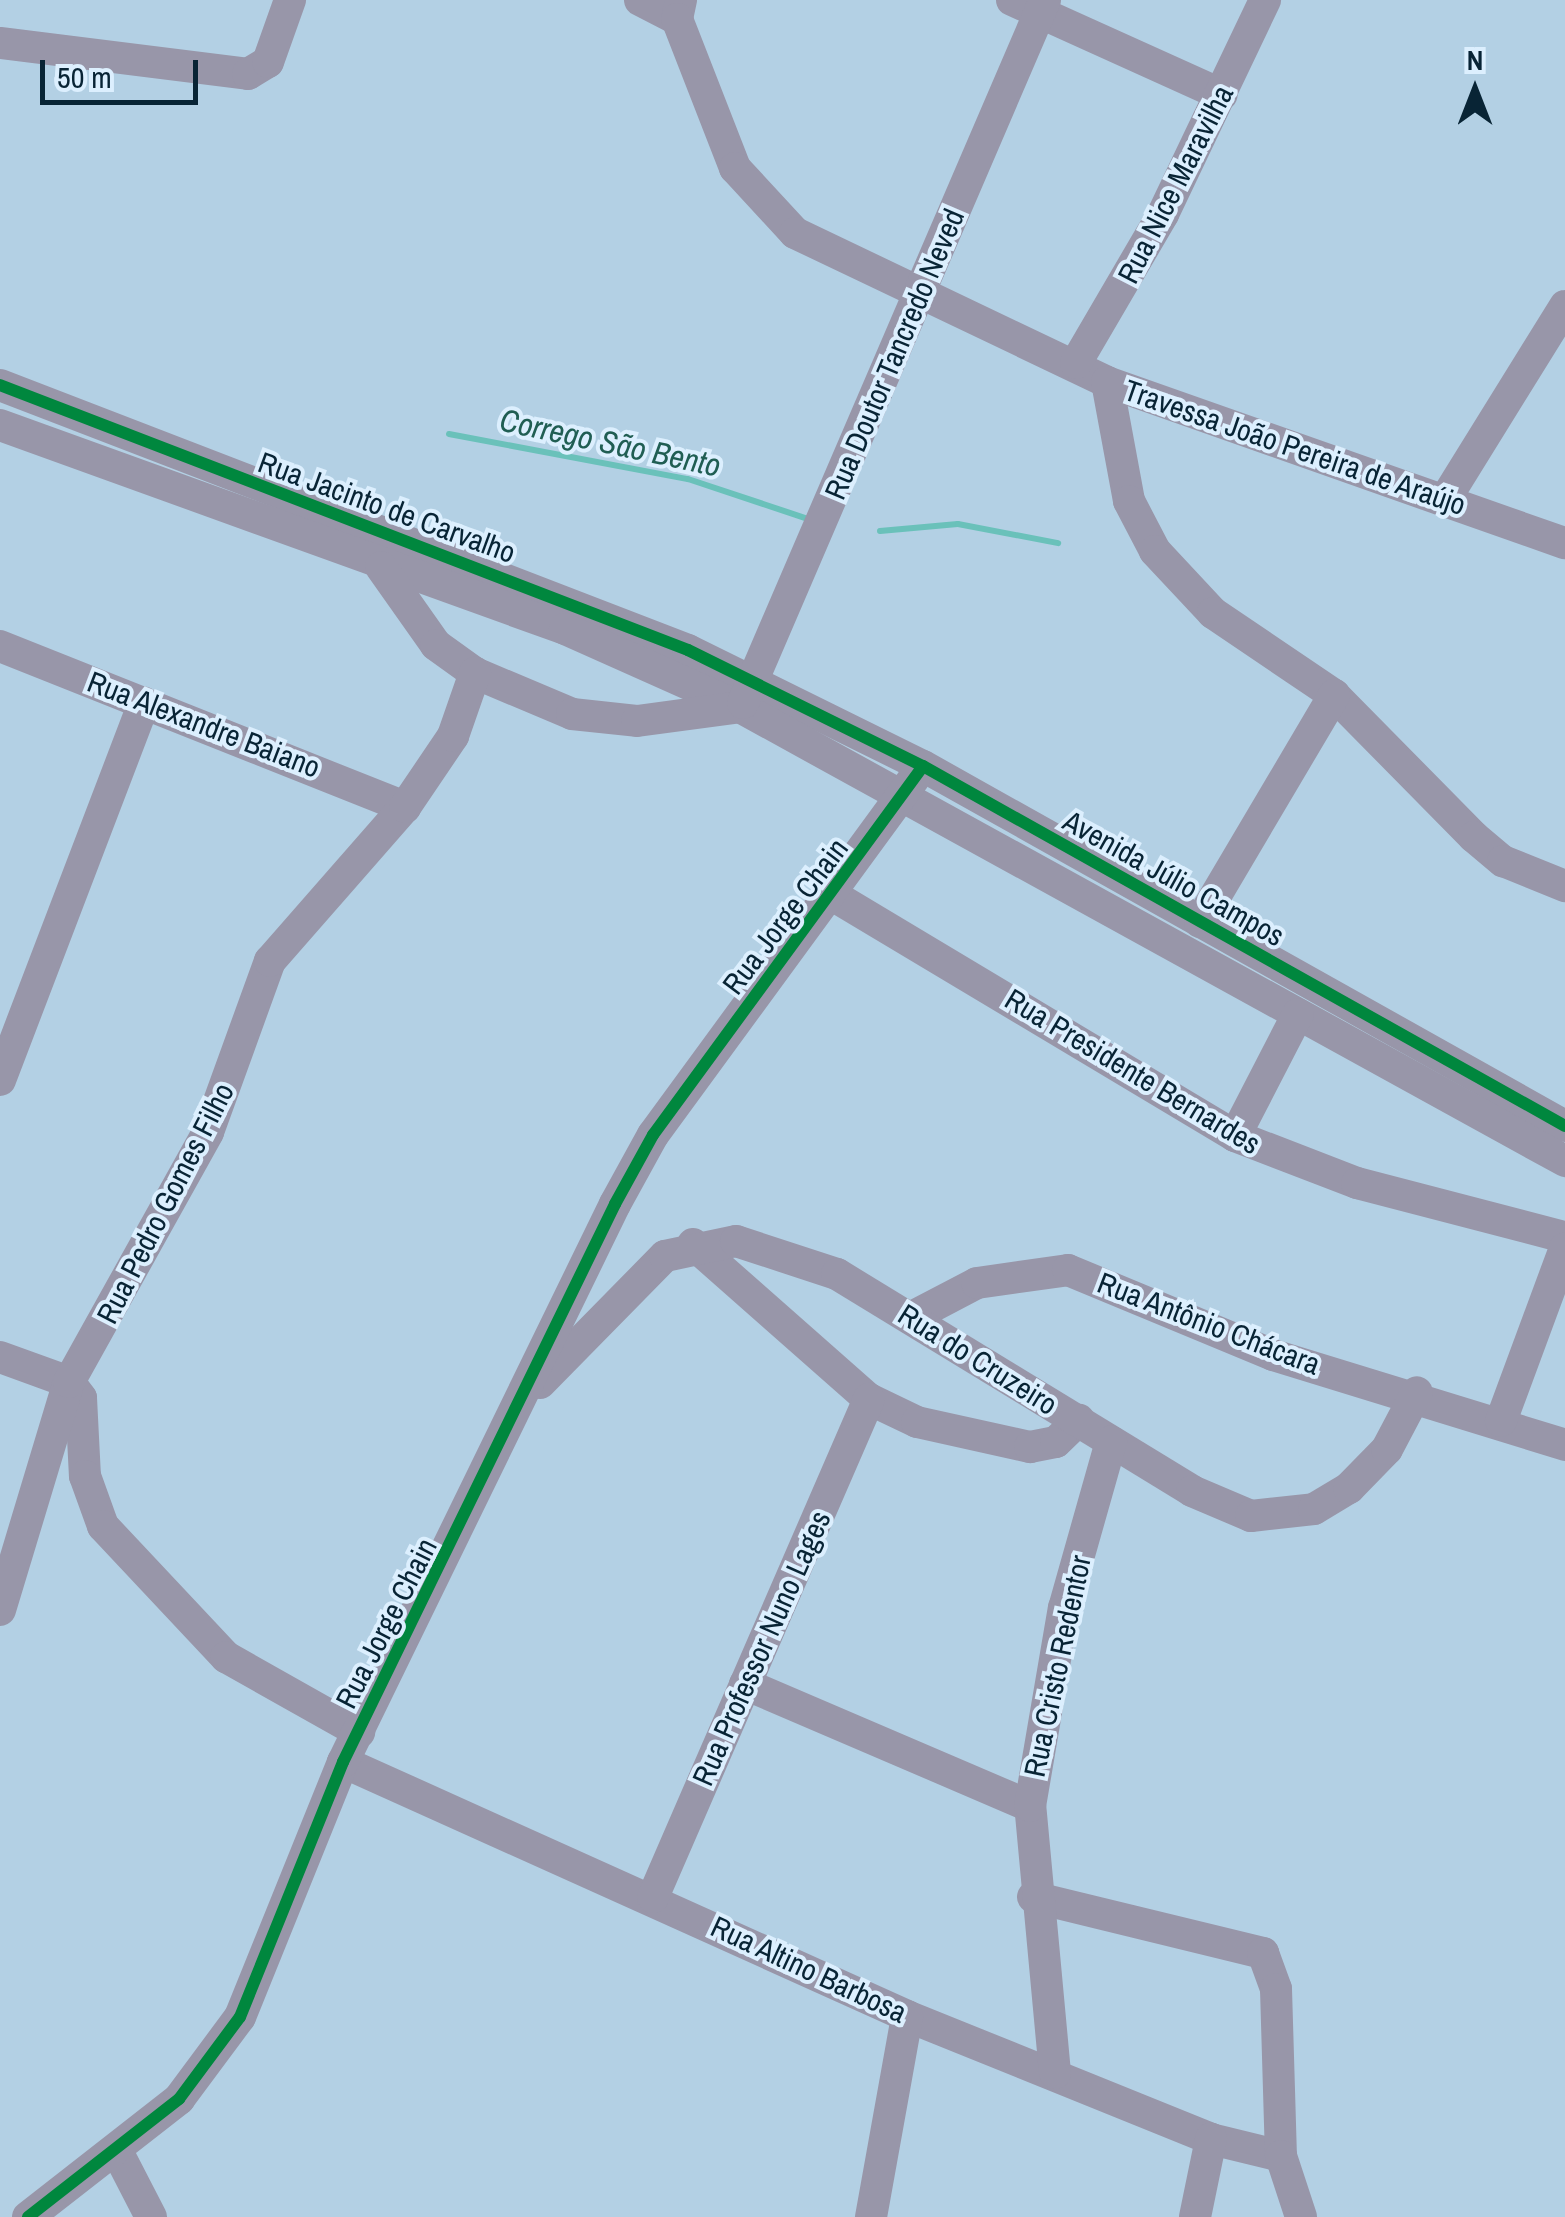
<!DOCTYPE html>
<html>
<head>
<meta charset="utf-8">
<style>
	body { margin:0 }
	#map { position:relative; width:1565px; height:2217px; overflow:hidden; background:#b3d0e4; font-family:"Archivo Narrow",sans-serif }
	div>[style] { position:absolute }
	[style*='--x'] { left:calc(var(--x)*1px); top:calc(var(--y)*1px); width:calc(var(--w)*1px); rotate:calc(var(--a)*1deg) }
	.stream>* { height:6px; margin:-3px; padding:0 3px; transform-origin:3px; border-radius:3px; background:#6ac1ba }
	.minor>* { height:32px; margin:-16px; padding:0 16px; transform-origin:16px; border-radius:16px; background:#9896a9 }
	.cycleway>* { height:12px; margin:-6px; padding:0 6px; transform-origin:6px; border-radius:6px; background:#00873e }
	span { translate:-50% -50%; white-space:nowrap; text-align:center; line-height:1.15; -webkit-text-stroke:8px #dceffe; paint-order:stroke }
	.street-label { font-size:30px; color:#082435 }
	.water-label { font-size:32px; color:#205e53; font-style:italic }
	.north { position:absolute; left:1425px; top:40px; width:100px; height:100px; -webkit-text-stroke:8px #dceffe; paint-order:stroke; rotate:0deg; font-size:28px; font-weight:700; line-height:40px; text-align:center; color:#082435 }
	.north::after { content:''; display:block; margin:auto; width:35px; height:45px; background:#082435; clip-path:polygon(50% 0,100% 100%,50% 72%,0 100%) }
	.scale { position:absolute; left:40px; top:60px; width:158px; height:45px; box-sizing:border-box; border:5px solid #082435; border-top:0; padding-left:12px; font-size:30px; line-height:35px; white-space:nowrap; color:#082435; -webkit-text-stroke:8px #dceffe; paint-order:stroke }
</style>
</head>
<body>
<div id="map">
	<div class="stream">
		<div style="--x:449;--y:434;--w:243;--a:10.7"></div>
		<div style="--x:688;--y:479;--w:130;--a:18.4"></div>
		<div style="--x:880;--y:531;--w:78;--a:-5.1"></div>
		<div style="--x:958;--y:524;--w:102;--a:10.8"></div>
	</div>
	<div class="minor">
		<div style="--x:640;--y:0;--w:42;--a:27.2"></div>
		<div style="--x:681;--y:0;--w:19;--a:102"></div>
		<div style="--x:677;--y:19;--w:160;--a:68.7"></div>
		<div style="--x:735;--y:168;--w:88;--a:47.3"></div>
		<div style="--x:795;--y:233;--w:346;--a:25.5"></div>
		<div style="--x:1107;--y:382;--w:485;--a:19.4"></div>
		<div style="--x:1012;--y:0;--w:230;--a:24.3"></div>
		<div style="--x:0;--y:43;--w:250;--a:7.1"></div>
		<div style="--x:248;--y:74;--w:23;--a:-31"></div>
		<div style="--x:268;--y:62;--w:66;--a:-70.5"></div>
		<div style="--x:1076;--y:363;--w:173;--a:-59.7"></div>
		<div style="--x:1163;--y:214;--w:237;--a:-64.5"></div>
		<div style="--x:1107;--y:382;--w:121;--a:79.5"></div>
		<div style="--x:1129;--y:501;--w:56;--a:62.5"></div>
		<div style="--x:1155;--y:551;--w:85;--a:46.9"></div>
		<div style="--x:1213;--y:613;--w:146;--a:34.1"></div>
		<div style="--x:1334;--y:695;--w:199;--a:45.4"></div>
		<div style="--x:1474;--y:837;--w:38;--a:40"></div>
		<div style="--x:1503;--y:861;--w:67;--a:22"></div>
		<div style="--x:0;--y:385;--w:737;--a:21.07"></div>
		<div style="--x:688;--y:650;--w:262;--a:26.3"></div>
		<div style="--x:923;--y:766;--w:736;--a:29.28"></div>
		<div style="--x:0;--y:425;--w:601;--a:19.85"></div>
		<div style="--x:565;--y:629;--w:192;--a:24"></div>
		<div style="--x:740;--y:707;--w:942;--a:28.82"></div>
		<div style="--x:1446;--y:498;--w:226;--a:-58.2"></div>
		<div style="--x:381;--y:567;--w:95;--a:54.8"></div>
		<div style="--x:436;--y:645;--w:48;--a:35.7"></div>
		<div style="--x:475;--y:673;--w:105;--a:22.9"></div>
		<div style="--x:572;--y:714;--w:65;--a:6.1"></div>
		<div style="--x:637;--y:721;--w:104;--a:-7.7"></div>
		<div style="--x:0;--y:646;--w:436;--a:21.7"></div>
		<div style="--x:743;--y:703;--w:765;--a:-66.75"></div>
		<div style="--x:834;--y:896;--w:467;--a:30.9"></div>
		<div style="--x:1235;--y:1136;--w:131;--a:21.1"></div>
		<div style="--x:1357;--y:1183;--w:215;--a:14.6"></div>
		<div style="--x:1200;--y:922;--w:264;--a:-59.4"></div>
		<div style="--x:0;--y:1080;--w:404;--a:-69.1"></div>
		<div style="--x:1235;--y:1136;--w:137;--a:-62.7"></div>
		<div style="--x:693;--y:1244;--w:235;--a:41.4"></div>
		<div style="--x:869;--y:1399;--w:53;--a:25.6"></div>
		<div style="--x:917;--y:1422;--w:116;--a:12.5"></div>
		<div style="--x:1030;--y:1447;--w:26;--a:-11"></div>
		<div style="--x:1056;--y:1442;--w:32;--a:-44"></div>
		<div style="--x:912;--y:1317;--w:73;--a:-27.6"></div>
		<div style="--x:977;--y:1283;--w:92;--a:-8.1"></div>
		<div style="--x:1068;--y:1270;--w:222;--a:22.5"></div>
		<div style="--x:1273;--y:1355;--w:306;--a:17.1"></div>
		<div style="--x:0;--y:1357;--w:73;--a:19.9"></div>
		<div style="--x:69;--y:1382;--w:20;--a:53"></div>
		<div style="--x:81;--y:1398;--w:78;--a:87.1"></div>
		<div style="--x:85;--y:1476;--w:53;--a:70.2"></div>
		<div style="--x:103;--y:1526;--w:180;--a:46.8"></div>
		<div style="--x:226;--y:1657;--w:153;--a:29.4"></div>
		<div style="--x:540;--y:1383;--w:178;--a:-45.5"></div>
		<div style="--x:665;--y:1256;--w:73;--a:-11.9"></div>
		<div style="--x:736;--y:1241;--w:106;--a:18.1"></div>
		<div style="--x:837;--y:1274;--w:416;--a:31.4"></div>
		<div style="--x:1192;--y:1491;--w:64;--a:23"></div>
		<div style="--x:1251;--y:1516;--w:63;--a:-6.3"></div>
		<div style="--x:1314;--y:1509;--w:41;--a:-31"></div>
		<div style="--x:1349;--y:1488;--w:54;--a:-45.7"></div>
		<div style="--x:1387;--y:1449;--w:64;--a:-62.2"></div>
		<div style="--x:1501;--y:1421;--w:184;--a:-69.7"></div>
		<div style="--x:0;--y:1610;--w:238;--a:-73.2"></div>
		<div style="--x:69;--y:1382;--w:286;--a:-60.9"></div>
		<div style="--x:208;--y:1132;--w:182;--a:-70.1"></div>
		<div style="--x:270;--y:961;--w:205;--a:-48.8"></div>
		<div style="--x:405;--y:807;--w:86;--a:-55.9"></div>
		<div style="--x:453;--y:736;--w:67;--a:-70.8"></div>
		<div style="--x:745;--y:1684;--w:310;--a:23.2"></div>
		<div style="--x:343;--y:1762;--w:619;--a:24.24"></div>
		<div style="--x:907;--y:2016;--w:328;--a:22"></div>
		<div style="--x:1211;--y:2139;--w:72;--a:13.7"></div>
		<div style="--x:653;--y:1897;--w:543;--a:-66.55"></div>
		<div style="--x:1033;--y:1897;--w:237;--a:13.7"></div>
		<div style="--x:1263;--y:1953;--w:38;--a:70"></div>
		<div style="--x:1276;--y:1989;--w:167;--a:88.3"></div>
		<div style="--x:1281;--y:2156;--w:64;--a:71.8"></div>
		<div style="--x:1055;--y:2073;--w:268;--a:-95.3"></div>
		<div style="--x:1030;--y:1806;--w:201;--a:-80.3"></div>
		<div style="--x:1064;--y:1608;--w:173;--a:-74.2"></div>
		<div style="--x:118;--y:2153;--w:72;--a:62.7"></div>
		<div style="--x:28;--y:2217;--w:192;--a:-38"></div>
		<div style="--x:179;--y:2099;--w:102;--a:-53.4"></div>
		<div style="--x:240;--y:2017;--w:275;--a:-68"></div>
		<div style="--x:343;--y:1762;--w:621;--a:-64.01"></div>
		<div style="--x:615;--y:1204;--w:79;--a:-61.2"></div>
		<div style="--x:653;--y:1135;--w:442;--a:-53.8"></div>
		<div style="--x:871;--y:2217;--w:204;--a:-79.8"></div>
		<div style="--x:1195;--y:2217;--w:80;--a:-78.4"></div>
	</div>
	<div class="cycleway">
		<div style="--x:0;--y:385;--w:737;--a:21.07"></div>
		<div style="--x:688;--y:650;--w:262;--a:26.3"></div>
		<div style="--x:923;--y:766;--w:736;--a:29.28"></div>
		<div style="--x:28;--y:2217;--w:192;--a:-38"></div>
		<div style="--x:179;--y:2099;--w:102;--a:-53.4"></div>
		<div style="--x:240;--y:2017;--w:275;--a:-68"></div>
		<div style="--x:343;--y:1762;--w:621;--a:-64.01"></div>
		<div style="--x:615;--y:1204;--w:79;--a:-61.2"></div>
		<div style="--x:653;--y:1135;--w:457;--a:-53.8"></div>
	</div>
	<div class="street-label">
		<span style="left:1175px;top:184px;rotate:-63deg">Rua Nice Maravilha</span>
		<span style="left:894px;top:354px;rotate:-67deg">Rua Doutor Tancredo Neved</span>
		<span style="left:1295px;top:447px;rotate:19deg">Travessa João Pereira de Araújo</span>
		<span style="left:387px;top:507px;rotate:20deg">Rua Jacinto de Carvalho</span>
		<span style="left:204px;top:724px;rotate:21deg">Rua Alexandre Baiano</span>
		<span style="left:1174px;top:878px;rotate:29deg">Avenida Júlio Campos</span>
		<span style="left:785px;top:916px;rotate:-53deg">Rua Jorge Chain</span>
		<span style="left:1133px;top:1071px;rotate:31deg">Rua Presidente Bernardes</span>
		<span style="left:165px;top:1203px;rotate:-63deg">Rua Pedro Gomes Filho</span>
		<span style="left:1209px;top:1323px;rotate:21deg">Rua Antônio Chácara</span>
		<span style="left:978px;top:1359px;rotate:32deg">Rua do Cruzeiro</span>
		<span style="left:386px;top:1623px;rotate:-63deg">Rua Jorge Chain</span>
		<span style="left:761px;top:1648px;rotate:-66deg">Rua Professor Nuno Lages</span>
		<span style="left:1057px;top:1666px;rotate:-78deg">Rua Cristo Redentor</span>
		<span style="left:809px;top:1969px;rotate:25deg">Rua Altino Barbosa</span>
	</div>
	<div class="water-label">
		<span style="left:610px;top:443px;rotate:12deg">Corrego São Bento</span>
	</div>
	<div class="north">N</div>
	<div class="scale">50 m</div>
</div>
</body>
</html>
